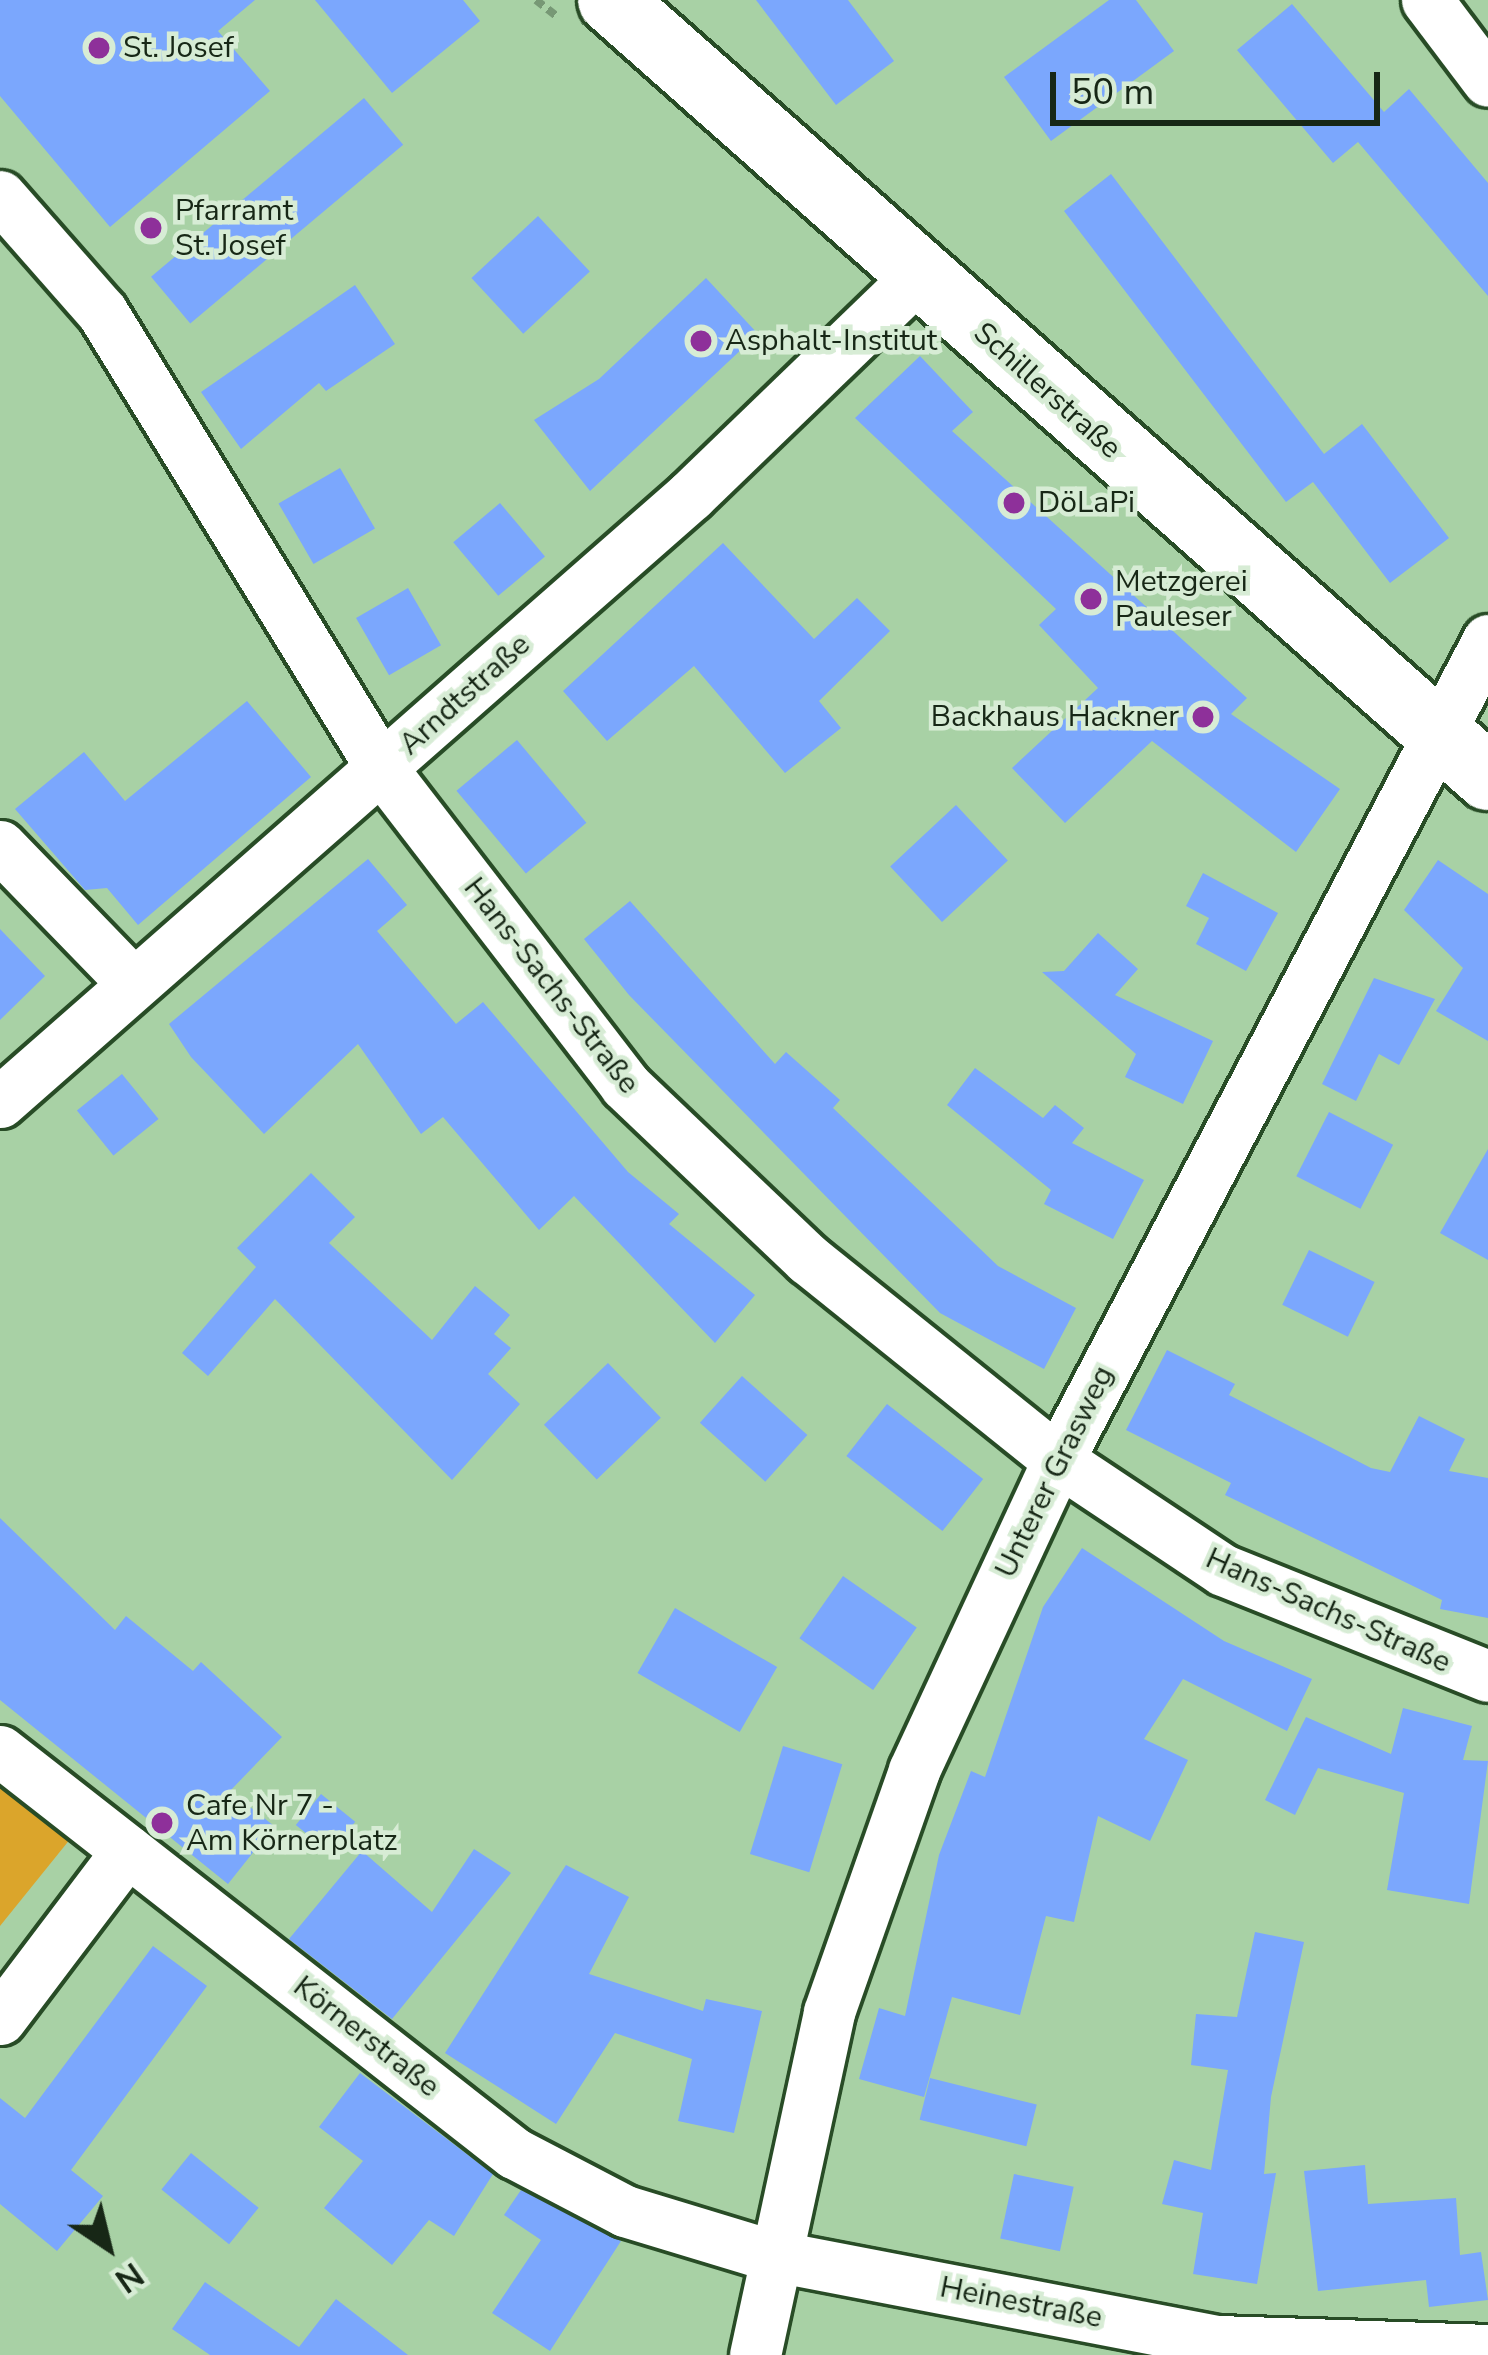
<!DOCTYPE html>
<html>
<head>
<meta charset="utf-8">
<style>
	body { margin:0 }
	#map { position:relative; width:1488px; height:2355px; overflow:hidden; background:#a8d1a5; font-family:"Nunito Sans",sans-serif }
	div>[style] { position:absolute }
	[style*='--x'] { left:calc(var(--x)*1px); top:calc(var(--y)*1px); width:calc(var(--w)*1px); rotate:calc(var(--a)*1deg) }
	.green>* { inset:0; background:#dba52b }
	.building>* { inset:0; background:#7ba7fd; transform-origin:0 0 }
	.path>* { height:8px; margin-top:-4px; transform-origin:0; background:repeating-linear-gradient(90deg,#779875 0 9px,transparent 0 15px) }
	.roads { filter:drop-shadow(3px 0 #284c26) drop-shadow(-3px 0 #284c26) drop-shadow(0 3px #284c26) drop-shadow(0 -3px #284c26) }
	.minor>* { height:51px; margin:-25.5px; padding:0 25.5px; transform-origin:25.5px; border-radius:25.5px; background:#fff }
	.secondary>* { height:66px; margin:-33px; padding:0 33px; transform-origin:33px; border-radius:33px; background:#fff }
	.dots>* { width:33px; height:33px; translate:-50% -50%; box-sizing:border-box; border:6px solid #d7ecd5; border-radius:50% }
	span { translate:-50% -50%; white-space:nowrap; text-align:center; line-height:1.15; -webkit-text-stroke:9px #d7ecd5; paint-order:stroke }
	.poi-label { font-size:30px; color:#172716 }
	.left { translate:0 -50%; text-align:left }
	.right { translate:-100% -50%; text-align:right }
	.street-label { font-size:30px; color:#172716 }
	.north { position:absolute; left:48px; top:2187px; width:120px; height:120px; -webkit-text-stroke:9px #d7ecd5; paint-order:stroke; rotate:145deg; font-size:33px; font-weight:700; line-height:48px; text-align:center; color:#172716 }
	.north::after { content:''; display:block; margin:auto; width:42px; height:54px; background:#172716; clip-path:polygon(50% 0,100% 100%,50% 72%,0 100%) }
	.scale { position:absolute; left:1050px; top:72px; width:330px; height:54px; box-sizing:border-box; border:6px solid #172716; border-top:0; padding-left:15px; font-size:36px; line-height:42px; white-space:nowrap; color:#172716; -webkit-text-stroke:9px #d7ecd5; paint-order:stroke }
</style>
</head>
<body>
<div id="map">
	<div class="green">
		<div style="clip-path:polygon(0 1781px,71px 1838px,0 1926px)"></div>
	</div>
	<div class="building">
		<div style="clip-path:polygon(0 0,255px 0,218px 31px,270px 91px,110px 227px,0 96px)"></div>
		<div style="clip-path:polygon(315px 0,463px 0,480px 21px,392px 93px)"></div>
		<div style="clip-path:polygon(756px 0,848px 0,894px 61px,836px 105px)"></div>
		<div style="clip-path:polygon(1109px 0,1136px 0,1174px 51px,1051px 141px,1004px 77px)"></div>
		<div style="clip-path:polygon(1292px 4px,1384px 112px,1409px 89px,1488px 183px,1488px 296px,1358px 142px,1333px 163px,1237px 50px)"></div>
		<div style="left:364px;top:98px;width:61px;height:278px;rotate:50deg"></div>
		<div style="clip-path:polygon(1111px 174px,1324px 454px,1362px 424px,1449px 538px,1390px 583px,1313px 482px,1286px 502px,1064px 211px)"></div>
		<div style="left:538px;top:216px;width:76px;height:91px;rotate:47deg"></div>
		<div style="clip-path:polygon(706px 278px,758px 334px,590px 491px,534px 420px,599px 379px)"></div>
		<div style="clip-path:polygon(355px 285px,395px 344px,326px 391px,319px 383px,241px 449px,201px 392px)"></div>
		<div style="clip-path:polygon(920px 356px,973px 412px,952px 431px,1247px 698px,1231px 714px,1340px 789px,1296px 852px,1152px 741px,1065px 823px,1012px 768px,1098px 688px,1039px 625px,1056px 609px,855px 418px)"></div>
		<div style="left:340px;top:468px;width:70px;height:71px;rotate:60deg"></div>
		<div style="left:500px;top:503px;width:70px;height:61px;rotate:50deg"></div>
		<div style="clip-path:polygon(723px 543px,814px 639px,857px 598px,890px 631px,819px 701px,841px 728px,785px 773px,694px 666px,607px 741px,563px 691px)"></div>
		<div style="left:408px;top:588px;width:66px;height:60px;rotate:60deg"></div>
		<div style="clip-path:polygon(247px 701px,311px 777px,138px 925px,107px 888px,85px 890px,15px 809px,84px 752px,125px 801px)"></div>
		<div style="left:517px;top:740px;width:108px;height:79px;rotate:50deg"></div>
		<div style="left:956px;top:805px;width:76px;height:90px;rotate:47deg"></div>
		<div style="clip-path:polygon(368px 859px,407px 905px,377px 931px,456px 1024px,483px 1002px,628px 1172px,679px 1214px,669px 1224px,755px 1295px,715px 1343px,574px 1196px,539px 1230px,443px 1117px,421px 1134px,358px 1044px,264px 1134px,191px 1057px,169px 1024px)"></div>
		<div style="clip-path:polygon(1438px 860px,1488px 894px,1488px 1041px,1436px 1011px,1463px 968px,1404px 910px)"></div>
		<div style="clip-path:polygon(1203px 873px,1278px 913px,1246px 971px,1196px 944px,1209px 918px,1186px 906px)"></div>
		<div style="clip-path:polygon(630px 901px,775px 1064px,786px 1052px,840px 1100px,833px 1108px,998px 1266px,1076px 1308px,1044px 1369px,940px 1313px,629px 995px,584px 939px)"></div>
		<div style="clip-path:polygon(0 929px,45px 976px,0 1020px)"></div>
		<div style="clip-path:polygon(1098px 933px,1138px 969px,1115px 995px,1213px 1041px,1183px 1104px,1125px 1077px,1136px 1054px,1042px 972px,1064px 971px)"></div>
		<div style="clip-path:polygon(1374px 978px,1435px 999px,1399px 1065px,1379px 1054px,1356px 1101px,1322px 1084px)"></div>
		<div style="clip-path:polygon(975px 1068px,1043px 1118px,1055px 1105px,1084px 1128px,1072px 1143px,1144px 1180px,1113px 1239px,1044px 1204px,1051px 1190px,947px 1105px)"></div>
		<div style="left:122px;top:1074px;width:58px;height:58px;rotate:51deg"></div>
		<div style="left:1329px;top:1112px;width:72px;height:72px;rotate:27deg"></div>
		<div style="clip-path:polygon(1488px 1149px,1488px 1260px,1440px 1233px)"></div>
		<div style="clip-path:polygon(311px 1173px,355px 1217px,329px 1243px,432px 1340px,475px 1286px,510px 1315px,494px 1334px,511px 1348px,488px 1374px,520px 1404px,452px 1480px,275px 1299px,208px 1376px,182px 1353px,256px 1267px,237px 1248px)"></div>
		<div style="left:1309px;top:1250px;width:73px;height:61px;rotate:26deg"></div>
		<div style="clip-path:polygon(1167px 1350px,1235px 1384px,1229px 1395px,1371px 1468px,1390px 1472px,1419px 1416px,1465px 1439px,1449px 1471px,1488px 1478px,1488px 1618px,1440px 1609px,1442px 1600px,1225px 1495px,1231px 1483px,1126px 1430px)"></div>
		<div style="left:608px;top:1363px;width:76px;height:89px;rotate:46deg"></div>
		<div style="left:742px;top:1376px;width:88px;height:63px;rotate:42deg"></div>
		<div style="left:887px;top:1404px;width:122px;height:66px;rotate:38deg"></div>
		<div style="clip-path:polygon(0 1518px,115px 1630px,126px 1616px,193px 1671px,201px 1662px,282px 1737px,230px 1791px,274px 1826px,228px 1884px,0 1700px)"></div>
		<div style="clip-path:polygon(1082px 1548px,1224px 1641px,1312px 1679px,1287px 1731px,1183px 1679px,1144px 1739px,1188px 1760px,1150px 1841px,1098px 1816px,1074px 1922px,1046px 1916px,1020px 2015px,952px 1997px,924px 2097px,859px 2079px,879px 2008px,905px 2016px,939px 1855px,971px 1771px,985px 1777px,1043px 1607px)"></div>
		<div style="left:843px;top:1576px;width:90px;height:76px;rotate:35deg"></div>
		<div style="left:675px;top:1608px;width:118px;height:75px;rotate:30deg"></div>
		<div style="clip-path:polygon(1403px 1708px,1472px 1726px,1463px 1760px,1488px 1761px,1469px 1904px,1387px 1890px,1404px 1793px,1318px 1768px,1295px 1815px,1265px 1800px,1306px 1717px,1391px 1754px)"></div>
		<div style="left:783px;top:1746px;width:62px;height:113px;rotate:17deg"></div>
		<div style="left:321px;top:1794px;width:44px;height:40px;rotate:39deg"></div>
		<div style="clip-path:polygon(474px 1849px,511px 1873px,392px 2019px,289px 1939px,362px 1851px,432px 1912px)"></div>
		<div style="clip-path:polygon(566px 1865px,629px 1897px,589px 1974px,703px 2011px,706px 1999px,762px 2011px,734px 2133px,678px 2121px,692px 2059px,615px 2033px,556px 2124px,445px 2053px)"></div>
		<div style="clip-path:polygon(1255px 1932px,1304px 1942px,1271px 2097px,1264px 2174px,1276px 2173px,1257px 2284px,1193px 2274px,1203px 2213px,1162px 2204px,1174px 2160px,1211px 2170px,1228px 2070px,1191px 2065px,1196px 2014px,1237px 2017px)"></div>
		<div style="clip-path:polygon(153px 1946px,207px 1986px,71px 2170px,103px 2196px,57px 2251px,0 2204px,0 2098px,25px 2118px)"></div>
		<div style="clip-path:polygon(360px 2073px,493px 2174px,454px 2236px,429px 2220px,392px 2265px,324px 2208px,363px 2161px,319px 2127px)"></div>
		<div style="left:930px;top:2078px;width:110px;height:43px;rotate:14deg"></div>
		<div style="left:191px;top:2153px;width:87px;height:47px;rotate:39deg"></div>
		<div style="clip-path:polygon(1365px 2165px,1368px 2204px,1456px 2198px,1460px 2255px,1481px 2252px,1488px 2300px,1429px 2307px,1426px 2280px,1318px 2291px,1304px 2171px)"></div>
		<div style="left:1014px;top:2174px;width:61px;height:66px;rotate:12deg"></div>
		<div style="clip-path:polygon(521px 2190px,621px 2241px,550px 2351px,492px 2313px,541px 2240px,504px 2215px)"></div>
		<div style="clip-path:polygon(205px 2282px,299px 2347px,336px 2299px,408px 2355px,210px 2355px,172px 2329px)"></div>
	</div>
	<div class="path">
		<div style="--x:536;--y:0;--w:28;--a:38"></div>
	</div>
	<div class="roads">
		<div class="minor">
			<div style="--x:1427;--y:0;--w:101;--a:53"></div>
			<div style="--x:0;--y:196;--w:154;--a:48.7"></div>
			<div style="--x:102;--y:312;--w:536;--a:58.5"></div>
			<div style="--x:382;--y:769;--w:399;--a:52.4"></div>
			<div style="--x:625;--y:1085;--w:253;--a:43.6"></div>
			<div style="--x:808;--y:1259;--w:321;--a:38.8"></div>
			<div style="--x:1058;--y:1460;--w:198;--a:33.7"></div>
			<div style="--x:1223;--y:1570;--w:285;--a:21.8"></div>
			<div style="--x:0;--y:846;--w:188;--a:45.9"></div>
			<div style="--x:0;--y:1102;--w:920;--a:-41.3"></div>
			<div style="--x:691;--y:495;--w:317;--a:-44"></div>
			<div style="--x:0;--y:1751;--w:653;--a:38.03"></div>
			<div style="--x:514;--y:2153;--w:125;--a:27.6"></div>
			<div style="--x:625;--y:2211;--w:152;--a:16.9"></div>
			<div style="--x:770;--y:2255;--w:456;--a:10.9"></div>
			<div style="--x:1218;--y:2341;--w:270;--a:1.9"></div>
			<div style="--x:0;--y:2019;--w:211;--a:-52.9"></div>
			<div style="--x:755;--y:2355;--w:351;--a:-77.8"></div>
			<div style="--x:829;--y:2012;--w:256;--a:-70.6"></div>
			<div style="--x:914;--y:1770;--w:342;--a:-65.1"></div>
			<div style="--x:1058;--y:1460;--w:926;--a:-62.33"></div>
		</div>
		<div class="secondary">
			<div style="--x:611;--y:0;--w:1172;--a:41.54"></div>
		</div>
	</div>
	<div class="dots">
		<div style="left:99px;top:48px;background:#8e309a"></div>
		<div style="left:151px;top:228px;background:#8e309a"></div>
		<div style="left:701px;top:341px;background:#8e309a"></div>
		<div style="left:1014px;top:503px;background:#8e309a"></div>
		<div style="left:1091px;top:599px;background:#8e309a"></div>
		<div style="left:1203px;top:717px;background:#8e309a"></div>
		<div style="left:162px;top:1823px;background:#8e309a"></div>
	</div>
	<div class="poi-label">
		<span class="left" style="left:123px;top:48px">St. Josef</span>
		<span class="left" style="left:175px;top:228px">Pfarramt<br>St. Josef</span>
		<span class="left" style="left:725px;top:341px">Asphalt-Institut</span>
		<span class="left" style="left:1038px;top:503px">DöLaPi</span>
		<span class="left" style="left:1115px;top:599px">Metzgerei<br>Pauleser</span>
		<span class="right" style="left:1179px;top:717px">Backhaus Hackner</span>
		<span class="left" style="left:186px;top:1823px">Cafe Nr 7 -<br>Am Körnerplatz</span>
	</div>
	<div class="street-label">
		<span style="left:1047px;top:391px;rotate:42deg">Schillerstraße</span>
		<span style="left:465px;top:695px;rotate:-42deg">Arndtstraße</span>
		<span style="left:551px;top:986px;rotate:52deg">Hans-Sachs-Straße</span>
		<span style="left:1055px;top:1472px;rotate:-64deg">Unterer Grasweg</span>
		<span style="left:1328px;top:1611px;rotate:24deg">Hans-Sachs-Straße</span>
		<span style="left:366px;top:2037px;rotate:38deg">Körnerstraße</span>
		<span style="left:1021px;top:2303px;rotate:11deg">Heinestraße</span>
	</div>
	<div class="north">N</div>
	<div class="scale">50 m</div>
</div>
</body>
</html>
